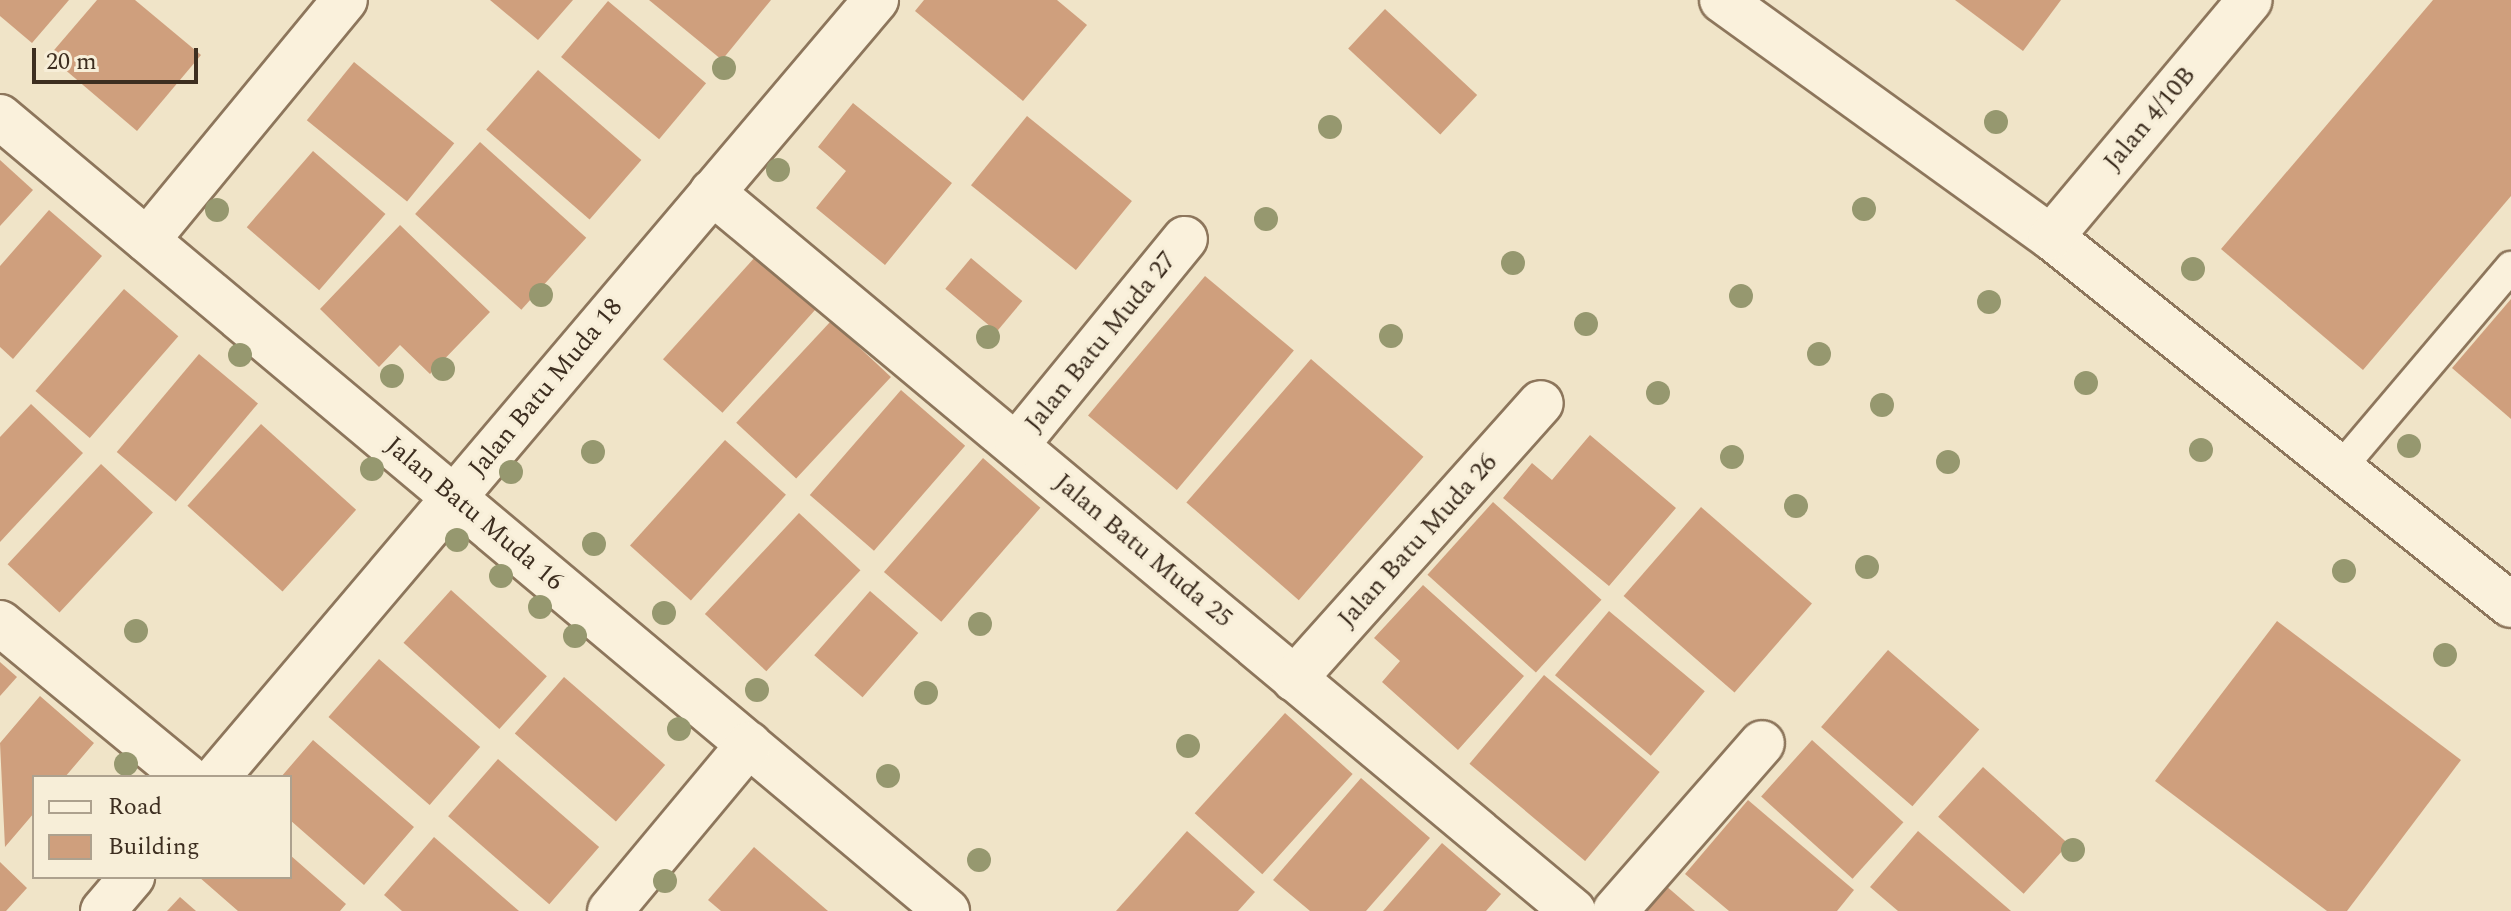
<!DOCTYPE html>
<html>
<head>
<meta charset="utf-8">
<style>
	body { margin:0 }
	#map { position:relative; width:2511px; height:911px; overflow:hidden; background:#f0e4c8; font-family:Spectral,serif }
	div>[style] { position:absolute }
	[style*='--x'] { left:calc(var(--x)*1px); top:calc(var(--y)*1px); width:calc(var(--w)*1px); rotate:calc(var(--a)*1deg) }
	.building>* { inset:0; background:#cf9f7d; transform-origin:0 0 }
	.roads { filter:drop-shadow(2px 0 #8d765c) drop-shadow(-2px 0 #8d765c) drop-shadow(0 2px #8d765c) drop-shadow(0 -2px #8d765c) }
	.service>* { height:30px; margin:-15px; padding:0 15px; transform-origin:15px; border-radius:15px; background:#faf1dc }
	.minor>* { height:44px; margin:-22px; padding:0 22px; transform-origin:22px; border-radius:22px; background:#faf1dc }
	.trees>* { width:24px; height:24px; margin:-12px; border-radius:50%; background:#96986f }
	span { translate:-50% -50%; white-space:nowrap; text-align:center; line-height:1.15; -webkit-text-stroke:6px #f7eed8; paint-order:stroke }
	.street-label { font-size:26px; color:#3d2e20 }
	.legend { position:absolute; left:32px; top:775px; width:260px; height:104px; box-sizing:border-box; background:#f7eed8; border:2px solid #ada18e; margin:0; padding:10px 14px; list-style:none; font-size:24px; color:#3d2e20 }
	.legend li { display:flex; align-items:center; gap:16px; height:40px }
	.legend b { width:40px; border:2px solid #ada18e }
	.scale { position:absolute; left:32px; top:48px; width:166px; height:36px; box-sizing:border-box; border:4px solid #3d2e20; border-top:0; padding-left:10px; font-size:24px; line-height:28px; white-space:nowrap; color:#3d2e20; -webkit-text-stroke:6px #f7eed8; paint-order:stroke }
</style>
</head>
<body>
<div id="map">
	<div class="building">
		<div style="clip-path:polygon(0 0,69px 0,32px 43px,0 16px)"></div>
		<div style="clip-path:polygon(97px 0,135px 0,201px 55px,137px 131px,49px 56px)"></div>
		<div style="clip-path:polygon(490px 0,573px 0,538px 40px)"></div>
		<div style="clip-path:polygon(649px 0,771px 0,722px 60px)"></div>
		<div style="clip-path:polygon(924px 0,1057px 0,1087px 25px,1023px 101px,915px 11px)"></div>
		<div style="clip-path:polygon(1955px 0,2061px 0,2023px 51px)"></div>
		<div style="clip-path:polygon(2433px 0,2511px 0,2511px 196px,2363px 370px,2221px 249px)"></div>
		<div style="left:608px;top:1px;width:128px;height:73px;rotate:40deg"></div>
		<div style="left:1385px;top:9px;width:126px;height:54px;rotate:43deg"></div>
		<div style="left:354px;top:62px;width:129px;height:75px;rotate:39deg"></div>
		<div style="left:538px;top:70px;width:137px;height:79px;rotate:41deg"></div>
		<div style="clip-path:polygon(853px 103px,952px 183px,885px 265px,816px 208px,846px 171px,818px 147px)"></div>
		<div style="left:1027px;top:116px;width:135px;height:89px;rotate:39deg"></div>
		<div style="left:480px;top:142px;width:143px;height:97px;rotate:42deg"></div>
		<div style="left:313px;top:151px;width:96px;height:101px;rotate:41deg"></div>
		<div style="clip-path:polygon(0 160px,33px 190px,0 226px)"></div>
		<div style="clip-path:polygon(49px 210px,102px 256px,13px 359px,0 347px,0 266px)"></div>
		<div style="clip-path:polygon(400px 225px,490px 312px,430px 374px,400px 345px,379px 367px,320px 309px)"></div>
		<div style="left:756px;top:256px;width:80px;height:139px;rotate:42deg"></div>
		<div style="left:971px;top:258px;width:67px;height:40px;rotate:40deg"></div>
		<div style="left:1205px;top:276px;width:116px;height:182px;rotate:40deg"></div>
		<div style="left:124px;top:289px;width:72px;height:135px;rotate:41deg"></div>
		<div style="clip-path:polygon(2511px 299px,2511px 419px,2452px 368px)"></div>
		<div style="left:831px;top:321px;width:82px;height:139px;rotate:43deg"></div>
		<div style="left:199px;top:354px;width:77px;height:128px;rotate:40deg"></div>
		<div style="left:1311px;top:359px;width:149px;height:190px;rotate:41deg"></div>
		<div style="left:901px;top:390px;width:85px;height:139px;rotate:41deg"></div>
		<div style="clip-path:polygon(31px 404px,83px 453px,0 542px,0 437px)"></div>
		<div style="left:261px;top:424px;width:128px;height:110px;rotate:42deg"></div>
		<div style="clip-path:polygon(1590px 435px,1676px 508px,1609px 586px,1503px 498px,1532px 463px,1552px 480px)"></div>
		<div style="left:725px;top:440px;width:82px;height:142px;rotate:42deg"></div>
		<div style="left:983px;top:458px;width:76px;height:151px;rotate:41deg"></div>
		<div style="left:101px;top:464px;width:71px;height:137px;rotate:43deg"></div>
		<div style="left:1493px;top:502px;width:146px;height:98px;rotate:42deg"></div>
		<div style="left:1701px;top:507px;width:147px;height:118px;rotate:41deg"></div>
		<div style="left:799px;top:513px;width:84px;height:138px;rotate:43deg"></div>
		<div style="clip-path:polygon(1423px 585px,1524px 676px,1458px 750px,1382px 682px,1400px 661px,1374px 638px)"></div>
		<div style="left:451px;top:590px;width:129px;height:71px;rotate:42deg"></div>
		<div style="left:870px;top:591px;width:64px;height:85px;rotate:41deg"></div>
		<div style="left:1609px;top:611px;width:125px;height:84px;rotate:40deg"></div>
		<div style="clip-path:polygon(2277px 621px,2461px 760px,2347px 911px,2327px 911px,2155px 781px)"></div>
		<div style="left:1888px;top:650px;width:121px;height:102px;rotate:41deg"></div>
		<div style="left:379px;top:659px;width:134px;height:77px;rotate:41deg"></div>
		<div style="clip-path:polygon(0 662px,17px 677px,0 696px)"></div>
		<div style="left:1544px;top:675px;width:151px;height:116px;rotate:40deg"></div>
		<div style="left:564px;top:677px;width:134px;height:75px;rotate:41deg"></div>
		<div style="clip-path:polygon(40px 696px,94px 743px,65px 777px,34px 777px,34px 813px,5px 847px,0 743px)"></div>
		<div style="left:1285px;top:713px;width:91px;height:135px;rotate:42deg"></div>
		<div style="clip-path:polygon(313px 740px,414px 827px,364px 885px,290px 820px,290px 777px,281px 777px)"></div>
		<div style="left:1812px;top:740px;width:123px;height:76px;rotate:42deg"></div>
		<div style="left:498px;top:759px;width:134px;height:76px;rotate:41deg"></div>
		<div style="left:1983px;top:767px;width:115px;height:67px;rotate:42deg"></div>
		<div style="clip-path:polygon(1361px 778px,1430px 838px,1366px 911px,1310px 911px,1273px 880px)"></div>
		<div style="clip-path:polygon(1748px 800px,1854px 890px,1837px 911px,1729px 911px,1685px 874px)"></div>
		<div style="clip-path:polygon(1187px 831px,1255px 892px,1238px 911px,1116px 911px)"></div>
		<div style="clip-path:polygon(1918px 831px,2011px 911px,1898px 911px,1870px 887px)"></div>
		<div style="clip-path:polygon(434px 837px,519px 911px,402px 911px,384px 895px)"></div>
		<div style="clip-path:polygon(1442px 843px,1501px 894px,1486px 911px,1383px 911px)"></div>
		<div style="clip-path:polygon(754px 847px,828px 911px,721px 911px,708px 900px)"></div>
		<div style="clip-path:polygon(290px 855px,346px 904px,340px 911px,238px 911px,199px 877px,290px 877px)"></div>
		<div style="clip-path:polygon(0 862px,27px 888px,6px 911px,0 911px)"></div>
		<div style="clip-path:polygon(1665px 885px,1695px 911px,1644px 911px)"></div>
		<div style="clip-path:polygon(180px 897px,196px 911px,167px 911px)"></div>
	</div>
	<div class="roads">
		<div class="service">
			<div style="--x:2343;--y:465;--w:260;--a:-49.7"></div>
		</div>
		<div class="minor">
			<div style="--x:1722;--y:0;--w:405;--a:35.8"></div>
			<div style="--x:2051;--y:237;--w:589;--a:38.66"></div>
			<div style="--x:0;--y:117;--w:1236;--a:39.98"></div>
			<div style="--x:712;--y:192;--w:1122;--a:39.86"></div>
			<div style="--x:2051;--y:237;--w:309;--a:-50"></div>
			<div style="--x:147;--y:240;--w:311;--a:-50.5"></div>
			<div style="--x:1017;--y:444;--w:265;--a:-50.7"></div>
			<div style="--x:0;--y:623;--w:242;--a:39.5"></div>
			<div style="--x:1294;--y:679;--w:370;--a:-48.2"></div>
			<div style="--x:217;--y:777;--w:1019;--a:-49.7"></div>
			<div style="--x:103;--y:911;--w:45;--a:-49.5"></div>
			<div style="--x:610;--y:911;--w:217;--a:-50.2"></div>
			<div style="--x:1615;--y:911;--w:223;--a:-48.8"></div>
		</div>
	</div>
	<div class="trees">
		<div style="left:724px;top:68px"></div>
		<div style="left:1996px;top:122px"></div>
		<div style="left:1330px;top:127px"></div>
		<div style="left:778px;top:170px"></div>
		<div style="left:1864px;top:209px"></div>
		<div style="left:217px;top:210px"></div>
		<div style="left:1266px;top:219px"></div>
		<div style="left:1513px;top:263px"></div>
		<div style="left:2193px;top:269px"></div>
		<div style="left:541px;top:295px"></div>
		<div style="left:1741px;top:296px"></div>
		<div style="left:1989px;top:302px"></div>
		<div style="left:1586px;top:324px"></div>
		<div style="left:1391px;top:336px"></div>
		<div style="left:988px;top:337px"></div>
		<div style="left:1819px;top:354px"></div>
		<div style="left:240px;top:355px"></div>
		<div style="left:443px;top:369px"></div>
		<div style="left:392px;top:376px"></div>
		<div style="left:2086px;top:383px"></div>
		<div style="left:1658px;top:393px"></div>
		<div style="left:1882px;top:405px"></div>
		<div style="left:2409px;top:446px"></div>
		<div style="left:2201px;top:450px"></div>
		<div style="left:593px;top:452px"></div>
		<div style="left:1732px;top:457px"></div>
		<div style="left:1948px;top:462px"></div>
		<div style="left:372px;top:469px"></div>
		<div style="left:511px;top:472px"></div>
		<div style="left:1796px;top:506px"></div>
		<div style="left:457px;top:540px"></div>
		<div style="left:594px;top:544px"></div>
		<div style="left:1867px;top:567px"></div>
		<div style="left:2344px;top:571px"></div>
		<div style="left:501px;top:576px"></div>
		<div style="left:540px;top:607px"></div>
		<div style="left:664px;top:613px"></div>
		<div style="left:980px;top:624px"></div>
		<div style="left:136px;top:631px"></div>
		<div style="left:575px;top:636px"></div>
		<div style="left:2445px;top:655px"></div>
		<div style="left:757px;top:690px"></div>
		<div style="left:926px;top:693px"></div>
		<div style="left:679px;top:729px"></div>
		<div style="left:1188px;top:746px"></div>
		<div style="left:126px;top:764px"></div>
		<div style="left:888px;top:776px"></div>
		<div style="left:2073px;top:850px"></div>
		<div style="left:979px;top:860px"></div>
		<div style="left:665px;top:881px"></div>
	</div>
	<div class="street-label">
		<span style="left:2150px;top:119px;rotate:-50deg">Jalan 4/10B</span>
		<span style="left:1101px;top:342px;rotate:-51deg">Jalan Batu Muda 27</span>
		<span style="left:546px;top:388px;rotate:-50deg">Jalan Batu Muda 18</span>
		<span style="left:474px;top:514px;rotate:40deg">Jalan Batu Muda 16</span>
		<span style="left:1418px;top:541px;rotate:-48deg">Jalan Batu Muda 26</span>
		<span style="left:1143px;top:551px;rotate:40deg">Jalan Batu Muda 25</span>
	</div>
	<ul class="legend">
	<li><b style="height:10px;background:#faf1dc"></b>Road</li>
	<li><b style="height:22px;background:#cf9f7d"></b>Building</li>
	</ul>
	<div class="scale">20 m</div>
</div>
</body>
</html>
